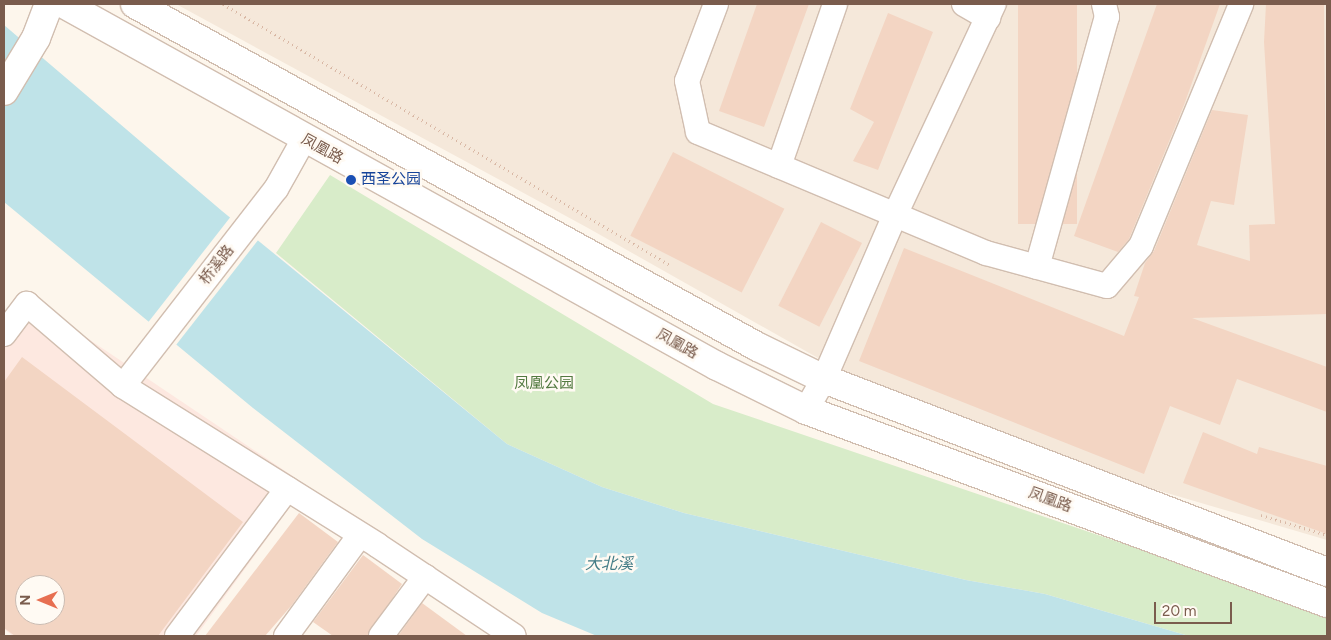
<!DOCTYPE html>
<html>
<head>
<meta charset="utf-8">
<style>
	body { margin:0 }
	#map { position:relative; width:1331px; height:640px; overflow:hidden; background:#fdf6ec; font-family:Figtree,"Noto Sans SC",sans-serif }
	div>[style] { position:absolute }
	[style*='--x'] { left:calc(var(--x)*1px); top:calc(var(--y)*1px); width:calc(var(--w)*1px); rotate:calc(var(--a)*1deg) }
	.residential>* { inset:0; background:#f5e8da }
	.commercial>* { inset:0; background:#fde8e0 }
	.green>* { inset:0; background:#d8ecc9 }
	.water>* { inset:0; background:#bfe3e8 }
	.pier>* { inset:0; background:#fdf6ec; transform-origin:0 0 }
	.building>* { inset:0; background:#f3d5c3; transform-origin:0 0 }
	.path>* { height:3px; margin-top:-1.5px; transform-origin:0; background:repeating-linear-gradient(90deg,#d9b8a5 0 1px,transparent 0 5px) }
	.roads { filter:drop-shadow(1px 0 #d1beb0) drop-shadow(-1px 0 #d1beb0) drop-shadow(0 1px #d1beb0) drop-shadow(0 -1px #d1beb0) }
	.street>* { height:24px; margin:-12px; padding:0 12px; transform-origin:12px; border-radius:12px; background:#fff }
	.secondary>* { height:28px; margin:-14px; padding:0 14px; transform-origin:14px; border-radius:14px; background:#fff }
	.dots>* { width:14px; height:14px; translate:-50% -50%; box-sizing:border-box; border:2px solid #fffaf3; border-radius:50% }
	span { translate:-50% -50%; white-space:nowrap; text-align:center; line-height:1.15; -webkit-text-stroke:5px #fffaf3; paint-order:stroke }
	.street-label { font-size:15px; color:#7a5c4d }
	.transit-label { font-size:15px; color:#164399 }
	.left { translate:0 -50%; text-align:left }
	.park-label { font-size:15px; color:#537a41 }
	.water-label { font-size:16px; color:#437c86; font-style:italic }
	.frame { position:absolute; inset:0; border:5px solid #7a5c4d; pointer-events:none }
	.north { position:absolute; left:15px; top:575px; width:50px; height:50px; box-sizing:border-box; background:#fffaf3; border:1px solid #cabbb1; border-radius:50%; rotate:270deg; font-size:14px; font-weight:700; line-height:20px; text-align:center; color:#7a5c4d }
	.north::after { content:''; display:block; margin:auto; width:18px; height:22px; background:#e76f51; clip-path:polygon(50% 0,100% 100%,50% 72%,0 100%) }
	.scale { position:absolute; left:1154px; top:602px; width:78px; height:22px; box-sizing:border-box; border:2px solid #7a5c4d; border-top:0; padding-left:6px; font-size:15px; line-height:18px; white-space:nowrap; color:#7a5c4d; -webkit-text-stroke:4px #fffaf3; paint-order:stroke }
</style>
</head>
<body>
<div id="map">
	<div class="residential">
		<div style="clip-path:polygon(176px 4px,1327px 4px,1327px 540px,1116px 478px,841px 371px,588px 228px)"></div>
	</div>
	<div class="commercial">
		<div style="clip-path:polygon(evenodd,26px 297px,306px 485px,196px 636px,13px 636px,4px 629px,4px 326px,26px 297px,25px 585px,55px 585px,55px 615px,25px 615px,25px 585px)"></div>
	</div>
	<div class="green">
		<div style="clip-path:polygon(330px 175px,713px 404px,1327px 613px,1327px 636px,1189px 636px,1045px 594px,966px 580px,684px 513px,602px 487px,507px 444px,276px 253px)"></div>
	</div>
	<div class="water">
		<div style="clip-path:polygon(4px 25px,222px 211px,507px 444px,602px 487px,684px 513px,966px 580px,1045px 594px,1189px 636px,597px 636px,542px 613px,422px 539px,253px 408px,4px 202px)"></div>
	</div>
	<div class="pier">
		<div style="left:232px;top:215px;width:36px;height:137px;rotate:38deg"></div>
	</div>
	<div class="building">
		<div style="clip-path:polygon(757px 4px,809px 4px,764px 127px,719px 111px)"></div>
		<div style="left:1018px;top:4px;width:59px;height:220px"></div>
		<div style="clip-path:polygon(1157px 4px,1220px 4px,1184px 105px,1129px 239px,1118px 252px,1074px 236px)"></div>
		<div style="clip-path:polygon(1266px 4px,1324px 4px,1327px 314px,1192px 318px,1327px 367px,1327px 412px,1237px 379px,1220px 425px,1170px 406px,1144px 474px,859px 361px,904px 248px,1124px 336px,1139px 297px,1134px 296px,1145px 263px,1154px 251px,1212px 110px,1248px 115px,1234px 205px,1211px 201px,1197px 245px,1250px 261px,1249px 225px,1275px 224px,1264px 42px)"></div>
		<div style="clip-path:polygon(888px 13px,933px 32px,878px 170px,853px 161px,874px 122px,850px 109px)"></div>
		<div style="left:673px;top:152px;width:125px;height:94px;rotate:27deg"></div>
		<div style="left:821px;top:222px;width:46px;height:94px;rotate:27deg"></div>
		<div style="clip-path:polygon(evenodd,22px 357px,243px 522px,158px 636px,15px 636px,4px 628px,4px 382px,22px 357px,25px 585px,55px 585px,55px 615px,25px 615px,25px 585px)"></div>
		<div style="clip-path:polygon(1203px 432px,1257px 454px,1259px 447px,1327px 466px,1327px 534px,1183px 483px)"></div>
		<div style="clip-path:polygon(299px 513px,338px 542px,292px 605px,265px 636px,205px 636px)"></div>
		<div style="clip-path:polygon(363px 555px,402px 584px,368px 636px,333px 636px,313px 622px)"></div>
		<div style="clip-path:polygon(422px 603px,467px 636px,398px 636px)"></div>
	</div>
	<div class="path">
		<div style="--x:223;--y:4;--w:518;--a:30.28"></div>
		<div style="--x:1261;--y:515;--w:69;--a:16.9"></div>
	</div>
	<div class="roads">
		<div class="street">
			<div style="--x:716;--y:4;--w:82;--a:110.6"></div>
			<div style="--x:687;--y:81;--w:52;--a:77.8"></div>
			<div style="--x:698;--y:132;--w:312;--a:22.8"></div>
			<div style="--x:986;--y:253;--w:125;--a:15.3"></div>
			<div style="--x:1107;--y:286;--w:52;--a:-49.6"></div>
			<div style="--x:1141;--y:246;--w:262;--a:-67.5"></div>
			<div style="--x:964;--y:4;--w:28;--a:30"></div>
			<div style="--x:779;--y:166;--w:171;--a:-70.9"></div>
			<div style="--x:1037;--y:267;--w:260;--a:-74.4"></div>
			<div style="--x:1107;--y:17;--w:13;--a:-103"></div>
			<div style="--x:4;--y:334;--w:38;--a:-53"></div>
			<div style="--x:27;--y:304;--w:126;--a:40.5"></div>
			<div style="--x:123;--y:386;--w:300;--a:32"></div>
			<div style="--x:377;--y:545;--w:164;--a:33.6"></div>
			<div style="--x:123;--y:386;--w:249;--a:-52.2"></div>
			<div style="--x:276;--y:189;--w:57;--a:-60.8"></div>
			<div style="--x:806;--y:410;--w:36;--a:-60"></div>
			<div style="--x:824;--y:379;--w:176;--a:-66.6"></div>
			<div style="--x:894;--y:217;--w:235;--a:-64.9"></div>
			<div style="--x:177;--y:636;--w:184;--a:-53.2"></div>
			<div style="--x:286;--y:636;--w:125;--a:-53.8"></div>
			<div style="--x:381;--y:636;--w:74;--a:-53.3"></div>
		</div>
		<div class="secondary">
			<div style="--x:64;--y:4;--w:747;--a:29"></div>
			<div style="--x:717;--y:366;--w:99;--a:26.3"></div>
			<div style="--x:806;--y:410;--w:556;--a:20.33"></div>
			<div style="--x:135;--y:4;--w:711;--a:28.84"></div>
			<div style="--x:758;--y:347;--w:73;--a:25.9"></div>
			<div style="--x:824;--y:379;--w:539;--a:20.99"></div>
			<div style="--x:4;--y:91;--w:62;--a:-58.9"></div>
			<div style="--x:36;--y:38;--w:36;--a:-69"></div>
		</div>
	</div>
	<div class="dots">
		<div style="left:351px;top:180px;background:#1a4fb4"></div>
	</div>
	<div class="street-label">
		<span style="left:322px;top:149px;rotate:29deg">凤凰路</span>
		<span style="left:217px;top:265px;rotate:-52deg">桥溪路</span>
		<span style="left:677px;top:344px;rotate:29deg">凤凰路</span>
		<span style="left:1050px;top:500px;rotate:20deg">凤凰路</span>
	</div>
	<div class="transit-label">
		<span class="left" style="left:361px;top:180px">西圣公园</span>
	</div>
	<div class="park-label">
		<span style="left:544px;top:384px">凤凰公园</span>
	</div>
	<div class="water-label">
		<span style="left:609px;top:564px">大北溪</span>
	</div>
	<div class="frame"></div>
	<div class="north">N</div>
	<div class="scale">20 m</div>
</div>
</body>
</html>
